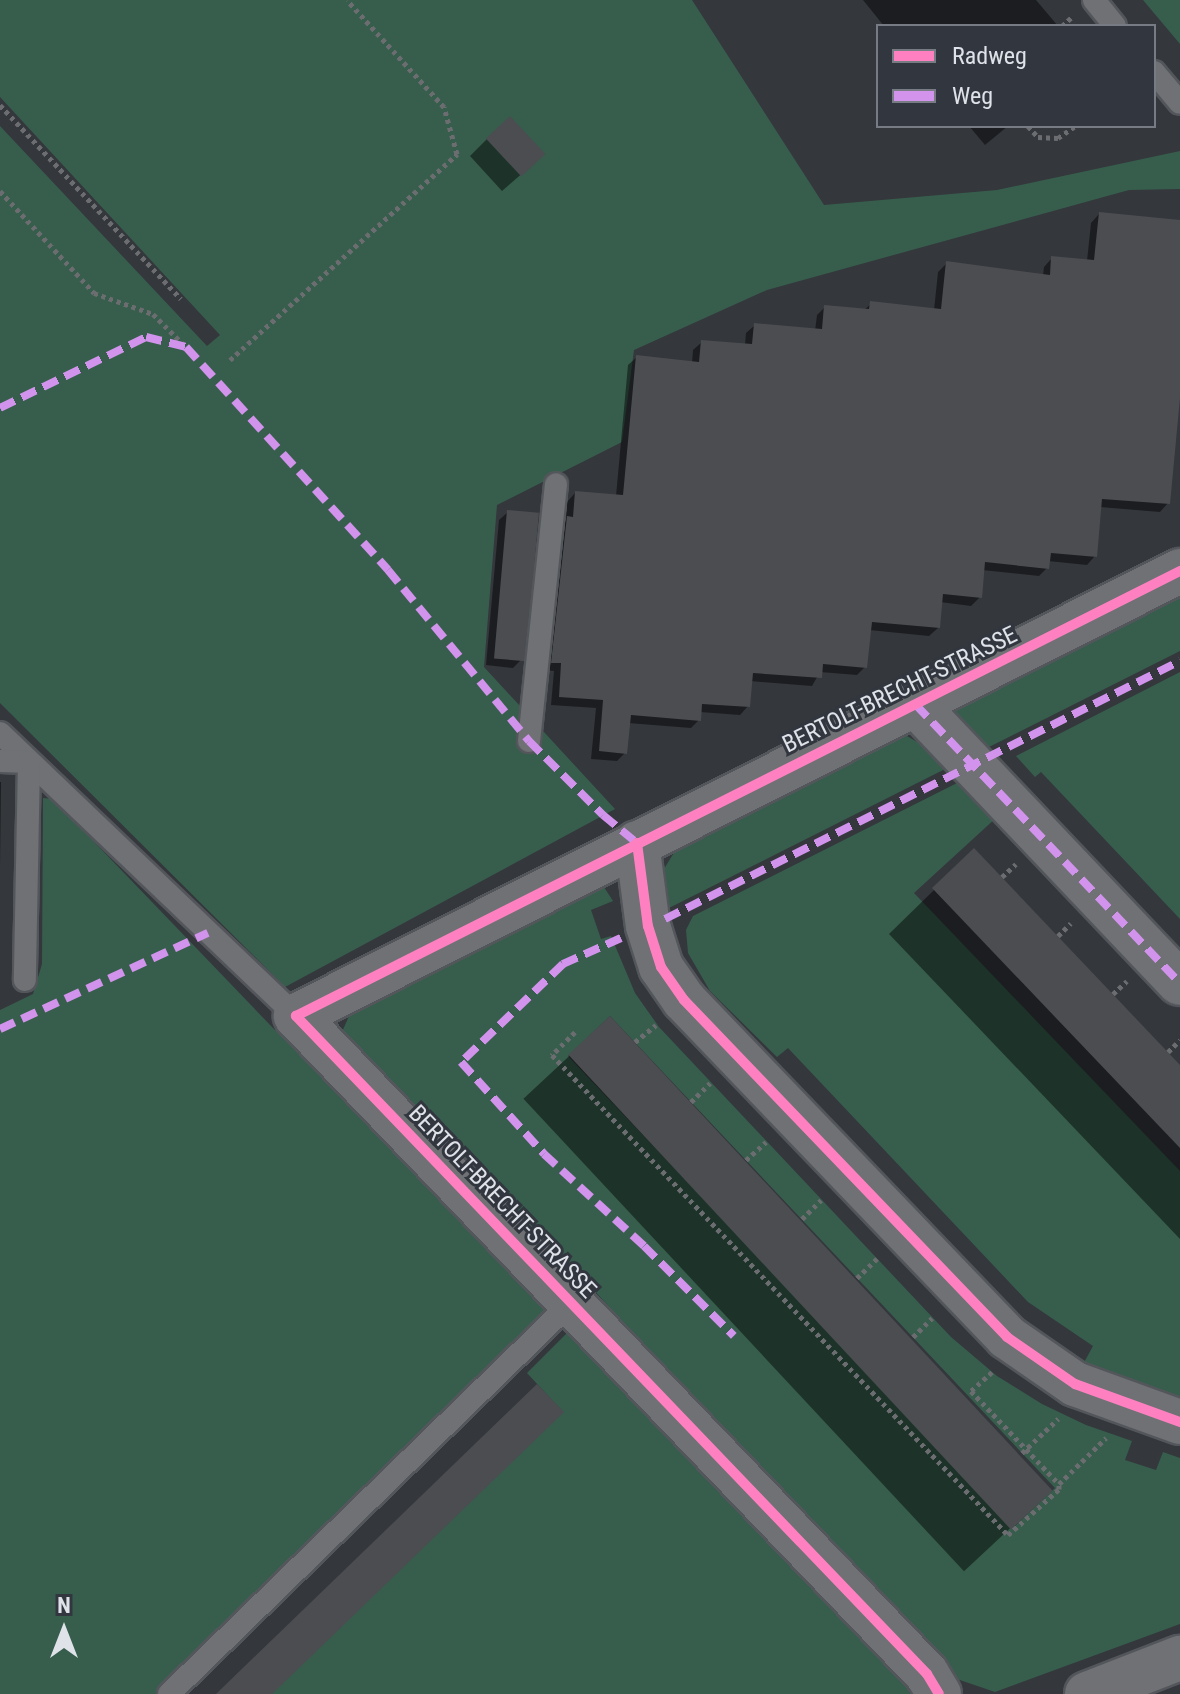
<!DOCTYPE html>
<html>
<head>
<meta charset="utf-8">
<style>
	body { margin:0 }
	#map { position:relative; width:1180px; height:1694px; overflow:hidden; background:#34373c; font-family:"Roboto Condensed",sans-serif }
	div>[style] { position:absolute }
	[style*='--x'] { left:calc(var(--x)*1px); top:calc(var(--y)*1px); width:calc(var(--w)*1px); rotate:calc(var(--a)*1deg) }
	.green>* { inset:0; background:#375e4c }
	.shadow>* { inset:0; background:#0007; transform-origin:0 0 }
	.building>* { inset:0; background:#4b4d51; transform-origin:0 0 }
	.path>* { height:5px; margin-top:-2.5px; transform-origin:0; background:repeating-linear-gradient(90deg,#6b6d70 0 4px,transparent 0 8px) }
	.roads { filter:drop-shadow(2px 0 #53565b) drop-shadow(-2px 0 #53565b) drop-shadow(0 2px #53565b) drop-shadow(0 -2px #53565b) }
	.service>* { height:22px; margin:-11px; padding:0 11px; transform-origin:11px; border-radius:11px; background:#6f7174 }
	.minor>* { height:44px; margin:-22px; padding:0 22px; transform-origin:22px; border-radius:22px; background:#6f7174 }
	.quiet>* { height:8px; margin-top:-4px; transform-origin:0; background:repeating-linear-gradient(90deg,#d193ec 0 16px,transparent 0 24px) }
	.cycleway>* { height:10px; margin:-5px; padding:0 5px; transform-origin:5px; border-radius:5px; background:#ff80c0 }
	span { translate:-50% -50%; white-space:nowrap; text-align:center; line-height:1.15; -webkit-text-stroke:6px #31363f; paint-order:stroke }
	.street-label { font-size:24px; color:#dfe2e8 }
	.legend { position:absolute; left:876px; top:24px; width:280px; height:104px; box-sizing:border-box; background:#31363f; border:2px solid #777b83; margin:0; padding:10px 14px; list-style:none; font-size:24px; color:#dfe2e8 }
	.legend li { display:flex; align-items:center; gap:16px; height:40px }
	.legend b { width:40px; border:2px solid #777b83 }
	.north { position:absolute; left:24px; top:1590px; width:80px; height:80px; -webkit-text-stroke:6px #31363f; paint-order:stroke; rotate:0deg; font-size:22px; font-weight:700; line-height:32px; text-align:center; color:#dfe2e8 }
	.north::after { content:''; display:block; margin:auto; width:28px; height:36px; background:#dfe2e8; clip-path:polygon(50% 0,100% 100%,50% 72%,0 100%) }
</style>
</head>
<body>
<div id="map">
	<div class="green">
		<div style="clip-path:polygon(0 0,692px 0,824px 205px,997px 190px,1180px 151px,1180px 189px,1129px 190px,767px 290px,634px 350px,622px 442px,497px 505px,484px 667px,615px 809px,285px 987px,0 703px,0 126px,207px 346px,220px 335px,0 97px)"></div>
		<div style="clip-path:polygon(1143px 0,1180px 0,1180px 44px)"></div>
		<div style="clip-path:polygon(1180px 591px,1180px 651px,975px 754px,952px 723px,952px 706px)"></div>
		<div style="clip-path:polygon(1180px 672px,1180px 919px,1041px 772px,1035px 777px,1016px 756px)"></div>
		<div style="clip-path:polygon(900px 732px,955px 764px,661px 912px,659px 892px,664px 869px,675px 851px,692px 836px)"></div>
		<div style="clip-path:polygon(969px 777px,997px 817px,914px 893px,1180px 1171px,1180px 1405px,1081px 1368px,1093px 1346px,1028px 1302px,788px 1048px,777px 1057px,710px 991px,688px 953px,686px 930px,693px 916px)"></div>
		<div style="clip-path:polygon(43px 798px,53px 799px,272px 1027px,560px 1304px,169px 1694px,0 1694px,0 1010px,33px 994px,42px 964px)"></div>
		<div style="clip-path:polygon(evenodd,602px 884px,613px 901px,591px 910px,601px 939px,611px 936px,635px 993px,659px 1027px,951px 1337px,997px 1376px,1042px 1404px,1086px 1425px,1132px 1441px,1125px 1460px,1156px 1470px,1163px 1452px,1180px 1458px,1180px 1624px,995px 1692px,954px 1678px,936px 1663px,590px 1286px,361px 1073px,345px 1050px,342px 1032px,349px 1016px,369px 998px,602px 884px,610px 1016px,1055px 1488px,1014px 1527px,568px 1056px,610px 1016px)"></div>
		<div style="clip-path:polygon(578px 1322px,907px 1679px,910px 1694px,263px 1694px,563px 1412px,527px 1373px)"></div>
	</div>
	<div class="shadow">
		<div style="clip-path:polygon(863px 0,1036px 0,1058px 26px,884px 26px)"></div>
		<div style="clip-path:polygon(969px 126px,1008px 126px,985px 145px)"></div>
		<div style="clip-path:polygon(487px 139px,525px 171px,502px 191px,470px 156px)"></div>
		<div style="clip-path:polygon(1099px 214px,1180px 222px,1180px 376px,1168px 503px,1160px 512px,1100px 507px,1095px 556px,1087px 565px,1048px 561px,1047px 568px,1039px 576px,982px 570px,980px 597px,971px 606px,940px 602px,938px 628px,929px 636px,869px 630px,865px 667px,857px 675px,820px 672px,812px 686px,750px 681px,748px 706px,740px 715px,700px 712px,699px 720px,691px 728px,628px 723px,625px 753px,617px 761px,591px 759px,596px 708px,551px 705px,554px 671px,544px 670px,559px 527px,566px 520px,567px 502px,575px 493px,616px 496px,628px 365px,637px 357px,692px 363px,693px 350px,702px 342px,745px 345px,746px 333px,755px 325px,815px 331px,817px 315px,825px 307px,864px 310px,871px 304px,934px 310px,938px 272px,947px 263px,1043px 276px,1044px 267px,1052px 258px,1087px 261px,1091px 223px)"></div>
		<div style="clip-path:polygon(508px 512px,522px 659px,513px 668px,486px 665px,499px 520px)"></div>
		<div style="clip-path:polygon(0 782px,1px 782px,0 867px)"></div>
		<div style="clip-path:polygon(974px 851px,1180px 1068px,1180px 1239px,889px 934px)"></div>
		<div style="left:609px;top:1019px;width:646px;height:117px;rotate:47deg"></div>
	</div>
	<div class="building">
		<div style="left:510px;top:116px;width:52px;height:33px;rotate:47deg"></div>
		<div style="clip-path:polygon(1099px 212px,1180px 220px,1180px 398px,1170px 504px,1102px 499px,1097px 557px,1051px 553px,1049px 569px,985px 562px,982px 598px,943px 594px,940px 628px,872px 622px,867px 668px,823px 664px,822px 678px,753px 673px,750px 707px,702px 704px,701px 721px,631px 715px,627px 754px,599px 751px,603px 700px,559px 697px,561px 663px,551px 663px,567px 516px,573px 517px,575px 491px,623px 495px,636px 355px,699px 362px,701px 340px,752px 344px,754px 323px,822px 329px,824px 305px,869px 309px,870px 301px,941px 309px,946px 261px,1050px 275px,1051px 256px,1094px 260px)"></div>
		<div style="left:507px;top:510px;width:32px;height:149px;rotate:5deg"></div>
		<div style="clip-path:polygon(974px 848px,1180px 1065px,1180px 1148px,932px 888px)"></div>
		<div style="left:610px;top:1016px;width:649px;height:57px;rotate:47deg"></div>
		<div style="left:537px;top:1384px;width:39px;height:453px;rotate:46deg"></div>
	</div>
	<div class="path">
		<div style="--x:1062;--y:26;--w:15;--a:-42"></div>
		<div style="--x:0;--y:105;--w:265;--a:47"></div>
		<div style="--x:1028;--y:126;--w:15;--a:48"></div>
		<div style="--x:1038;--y:137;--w:20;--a:3"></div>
		<div style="--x:1058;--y:138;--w:21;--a:-35"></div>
		<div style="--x:0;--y:191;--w:139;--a:47.3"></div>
		<div style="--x:94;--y:293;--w:63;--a:19.6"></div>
		<div style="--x:153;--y:314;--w:47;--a:45"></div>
		<div style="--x:230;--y:360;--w:307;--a:-42.2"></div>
		<div style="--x:457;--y:154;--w:49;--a:-105.5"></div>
		<div style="--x:444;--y:107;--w:144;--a:-132.2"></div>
		<div style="--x:1002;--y:877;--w:19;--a:-43"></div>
		<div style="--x:1058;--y:936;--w:18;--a:-45"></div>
		<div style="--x:1113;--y:994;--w:19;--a:-43"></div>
		<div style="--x:575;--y:1032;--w:33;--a:135"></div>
		<div style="--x:552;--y:1055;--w:662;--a:46.47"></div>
		<div style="--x:1008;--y:1535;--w:69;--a:-42"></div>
		<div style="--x:1059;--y:1489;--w:5;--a:-90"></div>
		<div style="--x:635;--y:1042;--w:27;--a:-39"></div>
		<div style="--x:1168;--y:1052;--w:17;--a:-45"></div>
		<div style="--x:691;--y:1102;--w:27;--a:-45"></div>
		<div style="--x:746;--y:1160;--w:27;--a:-42"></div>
		<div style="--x:802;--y:1219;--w:27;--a:-45"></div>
		<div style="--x:857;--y:1278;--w:28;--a:-44"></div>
		<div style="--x:913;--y:1337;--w:27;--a:-45"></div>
		<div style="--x:992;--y:1372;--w:28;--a:138"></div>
		<div style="--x:971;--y:1391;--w:128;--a:46.6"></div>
		<div style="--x:1059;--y:1484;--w:66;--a:-44.4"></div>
		<div style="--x:1022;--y:1453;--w:50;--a:-43.4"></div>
	</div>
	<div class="roads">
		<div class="service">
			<div style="--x:1094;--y:0;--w:33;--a:51"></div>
			<div style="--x:1154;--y:72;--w:40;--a:50"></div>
			<div style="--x:0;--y:733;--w:410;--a:43.7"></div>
			<div style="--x:529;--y:741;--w:258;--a:-84"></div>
			<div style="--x:0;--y:761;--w:29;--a:2"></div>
			<div style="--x:29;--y:762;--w:218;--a:91.1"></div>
			<div style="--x:169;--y:1694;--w:561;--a:-44.21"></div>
		</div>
		<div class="minor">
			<div style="--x:916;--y:705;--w:383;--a:46.5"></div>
			<div style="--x:637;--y:843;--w:84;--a:82.5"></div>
			<div style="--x:648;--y:926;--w:43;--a:72.4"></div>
			<div style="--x:661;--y:967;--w:40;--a:55.1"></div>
			<div style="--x:684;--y:1000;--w:467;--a:46.2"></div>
			<div style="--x:1007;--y:1337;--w:83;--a:34.7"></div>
			<div style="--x:1075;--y:1384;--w:112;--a:19.9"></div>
			<div style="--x:939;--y:1694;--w:23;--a:-121"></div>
			<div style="--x:927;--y:1674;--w:912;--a:-133.8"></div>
			<div style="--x:296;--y:1016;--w:990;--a:-26.72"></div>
			<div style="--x:1087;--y:1694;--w:100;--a:-21.2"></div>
		</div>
	</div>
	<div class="quiet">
		<div style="--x:0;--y:408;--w:162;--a:-25.9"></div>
		<div style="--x:146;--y:337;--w:41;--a:14"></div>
		<div style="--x:186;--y:347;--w:301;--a:47.8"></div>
		<div style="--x:388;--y:570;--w:222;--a:50.5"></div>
		<div style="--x:529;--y:741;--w:105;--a:45"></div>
		<div style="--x:603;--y:815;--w:44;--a:39.5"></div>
		<div style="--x:916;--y:705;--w:383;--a:46.5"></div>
		<div style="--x:665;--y:919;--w:576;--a:-26.61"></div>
		<div style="--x:621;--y:938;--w:64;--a:155.9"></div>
		<div style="--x:563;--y:964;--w:141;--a:136.1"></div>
		<div style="--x:461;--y:1062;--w:124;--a:47.9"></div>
		<div style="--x:544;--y:1154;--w:136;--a:42.6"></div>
		<div style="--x:644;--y:1246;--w:127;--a:45"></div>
		<div style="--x:0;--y:1029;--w:229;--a:-24.8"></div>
	</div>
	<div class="cycleway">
		<div style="--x:637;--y:843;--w:84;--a:82.5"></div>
		<div style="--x:648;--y:926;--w:43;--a:72.4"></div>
		<div style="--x:661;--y:967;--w:40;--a:55.1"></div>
		<div style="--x:684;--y:1000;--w:467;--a:46.2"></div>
		<div style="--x:1007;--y:1337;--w:83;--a:34.7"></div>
		<div style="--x:1075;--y:1384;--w:112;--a:19.9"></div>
		<div style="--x:939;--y:1694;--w:23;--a:-121"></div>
		<div style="--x:927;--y:1674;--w:912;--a:-133.8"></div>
		<div style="--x:296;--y:1016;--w:990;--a:-26.72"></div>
	</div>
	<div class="street-label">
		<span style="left:900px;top:690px;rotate:-26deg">BERTOLT-BRECHT-STRASSE</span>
		<span style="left:502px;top:1202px;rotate:46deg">BERTOLT-BRECHT-STRASSE</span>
	</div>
	<ul class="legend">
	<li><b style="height:10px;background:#ff80c0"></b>Radweg</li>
	<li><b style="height:10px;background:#d193ec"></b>Weg</li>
	</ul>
	<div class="north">N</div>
</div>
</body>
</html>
